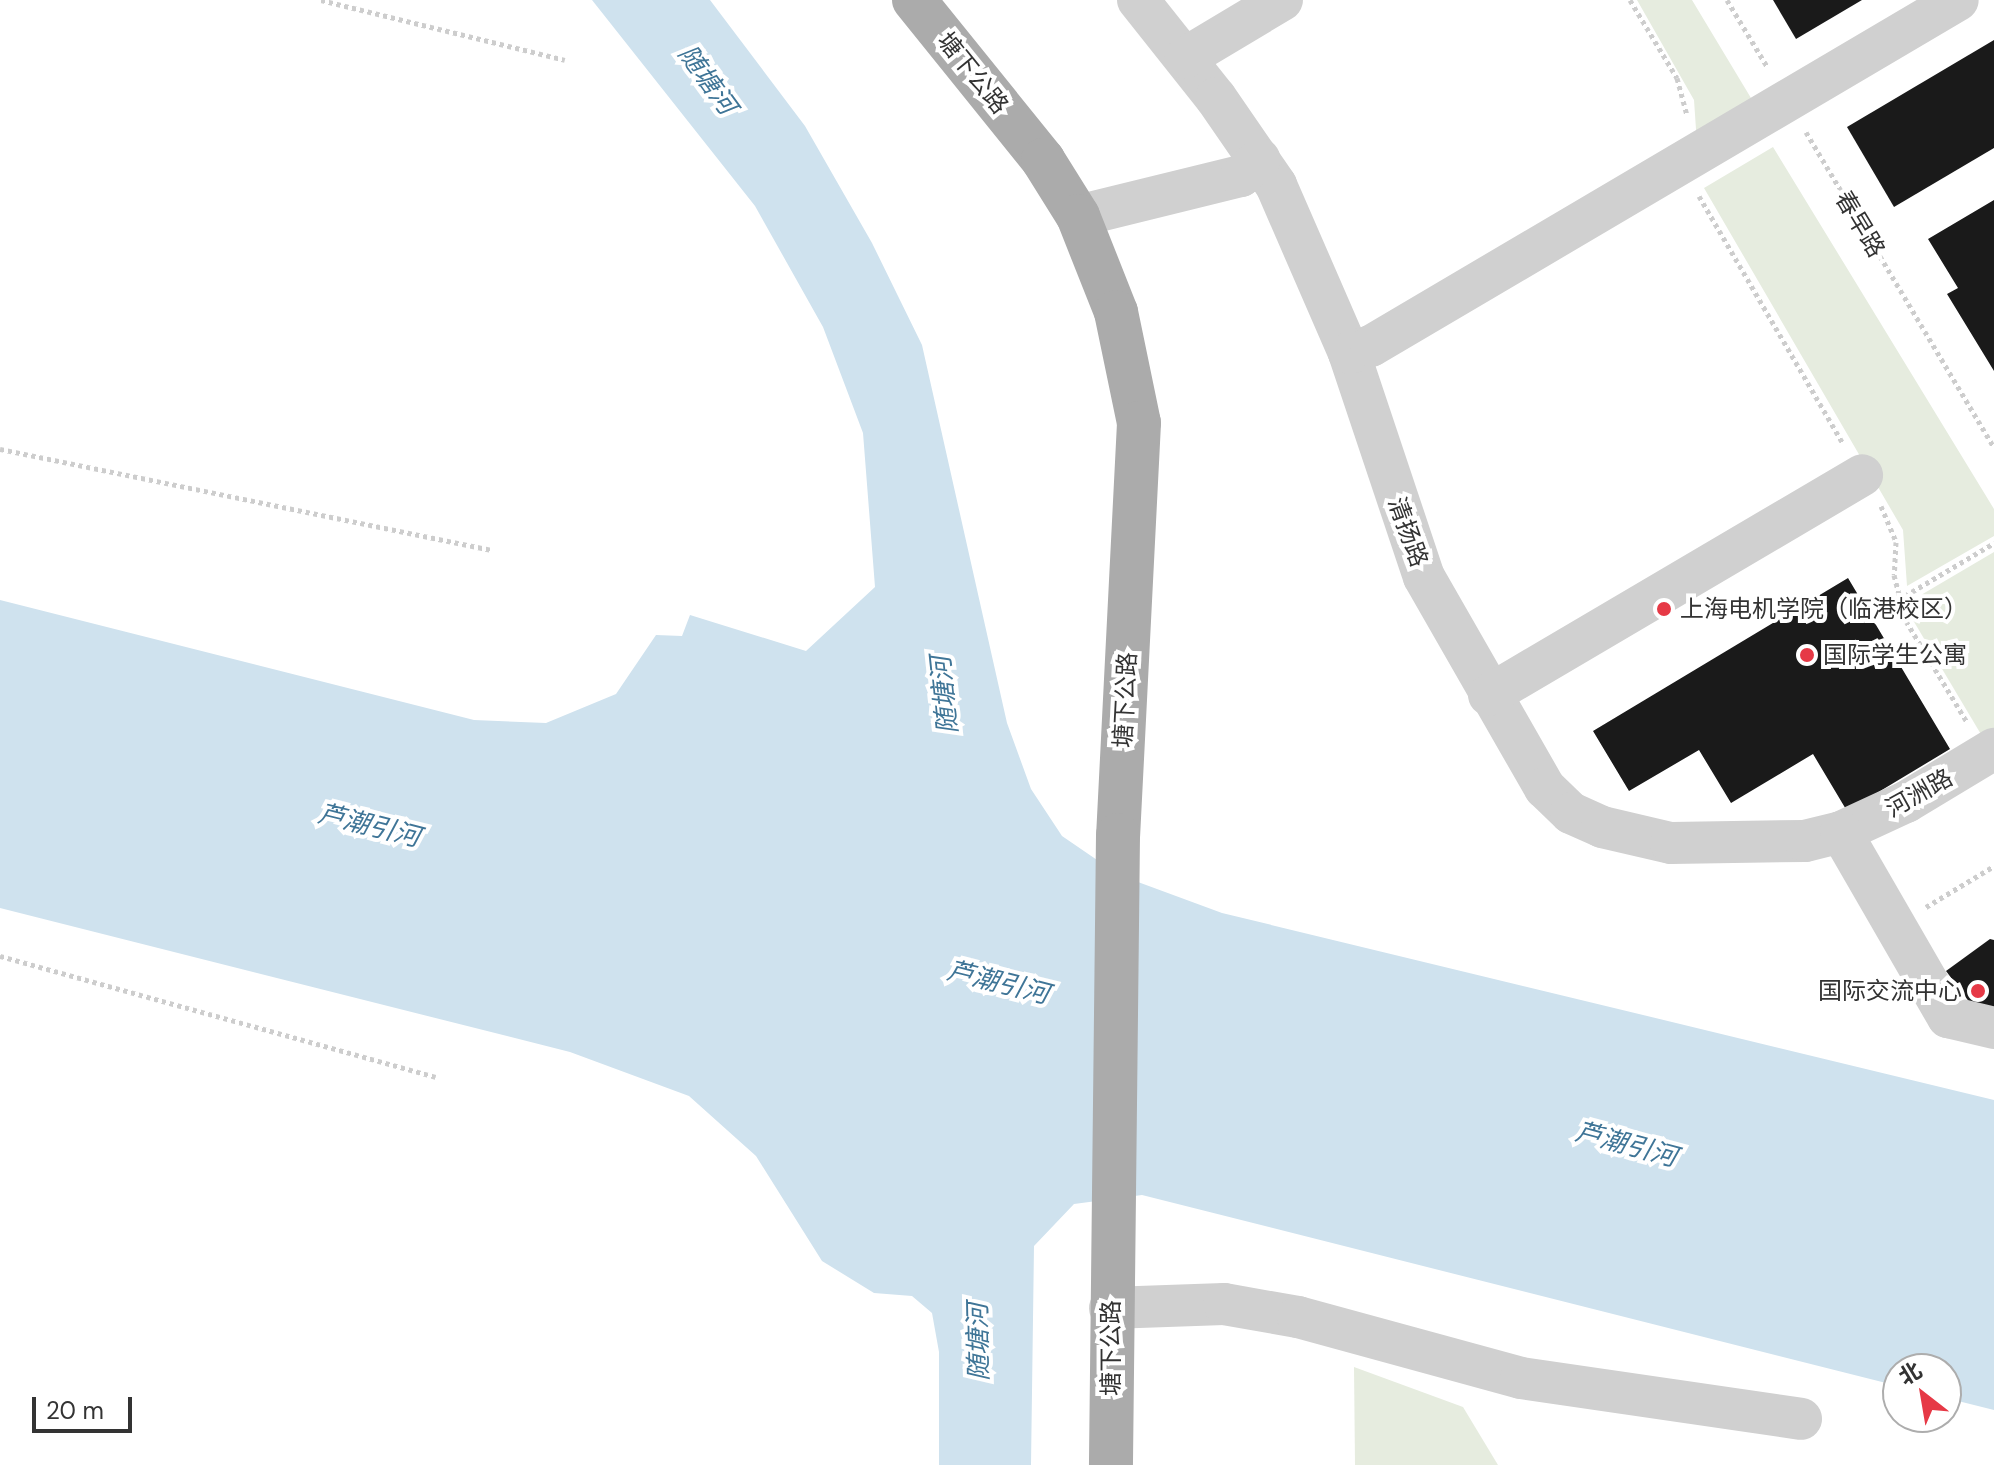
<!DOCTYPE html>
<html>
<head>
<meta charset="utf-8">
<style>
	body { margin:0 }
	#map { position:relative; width:1994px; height:1465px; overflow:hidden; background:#fff; font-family:"DM Sans","Noto Sans SC",sans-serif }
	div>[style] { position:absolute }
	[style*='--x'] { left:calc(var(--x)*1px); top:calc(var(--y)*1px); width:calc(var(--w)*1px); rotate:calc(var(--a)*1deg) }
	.green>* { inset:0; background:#e6ecdf }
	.water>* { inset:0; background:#cfe2ee }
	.building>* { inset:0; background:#1a1a1a }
	.path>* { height:5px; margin-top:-2.5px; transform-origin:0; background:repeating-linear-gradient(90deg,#cdcdcd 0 4px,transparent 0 8px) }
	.minor>* { height:42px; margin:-21px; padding:0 21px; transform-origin:21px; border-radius:21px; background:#d0d0d0 }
	.major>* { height:44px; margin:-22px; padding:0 22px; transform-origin:22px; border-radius:22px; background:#ababab }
	.dots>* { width:22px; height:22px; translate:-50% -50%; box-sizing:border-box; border:4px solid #fff; border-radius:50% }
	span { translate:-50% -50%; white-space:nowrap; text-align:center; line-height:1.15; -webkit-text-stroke:8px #fff; paint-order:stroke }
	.street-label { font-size:24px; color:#333 }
	.poi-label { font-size:24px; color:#333 }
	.left { translate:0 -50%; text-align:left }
	.right { translate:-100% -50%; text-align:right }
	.water-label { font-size:26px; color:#3f7597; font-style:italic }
	.north { position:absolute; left:1882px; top:1353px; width:80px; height:80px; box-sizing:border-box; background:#fff; border:2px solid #adadad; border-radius:50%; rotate:329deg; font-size:22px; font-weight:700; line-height:32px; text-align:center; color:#333 }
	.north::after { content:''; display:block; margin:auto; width:28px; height:36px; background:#e63946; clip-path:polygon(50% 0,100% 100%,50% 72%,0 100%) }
	.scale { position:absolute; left:32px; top:1397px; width:100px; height:36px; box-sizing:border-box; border:4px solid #333; border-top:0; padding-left:10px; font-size:24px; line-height:28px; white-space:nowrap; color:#333; -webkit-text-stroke:6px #fff; paint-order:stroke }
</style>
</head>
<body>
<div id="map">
	<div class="green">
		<div style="clip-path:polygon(1637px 0,1692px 0,1757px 108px,1697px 144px,1694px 100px)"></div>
		<div style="clip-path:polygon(1773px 147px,1994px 509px,1994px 536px,1907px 586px,1903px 530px,1704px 188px)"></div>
		<div style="clip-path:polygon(1994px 552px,1994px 729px,1982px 736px,1904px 605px)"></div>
		<div style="clip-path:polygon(1354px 1367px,1463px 1407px,1498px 1465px,1355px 1465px)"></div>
	</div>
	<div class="water">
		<div style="clip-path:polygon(592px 0,710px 0,805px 126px,872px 243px,922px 345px,1007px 723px,1031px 789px,1062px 836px,1119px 875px,1222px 913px,1994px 1100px,1994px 1410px,1946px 1398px,1946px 1369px,1898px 1369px,1898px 1386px,1142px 1195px,1074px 1204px,1034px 1246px,1031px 1465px,939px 1465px,939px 1352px,932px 1313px,912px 1296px,874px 1293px,822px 1261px,756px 1156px,689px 1096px,570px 1052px,0 908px,0 600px,474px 720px,546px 723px,616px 694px,656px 635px,682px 636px,690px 615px,806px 651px,875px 587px,863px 433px,823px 327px,755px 206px)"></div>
	</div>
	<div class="building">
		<div style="clip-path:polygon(1773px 0,1862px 0,1796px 39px)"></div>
		<div style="clip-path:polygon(1994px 40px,1994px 148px,1894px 207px,1847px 127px)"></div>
		<div style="clip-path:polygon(1994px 200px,1994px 371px,1947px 294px,1958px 288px,1928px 239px)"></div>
		<div style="clip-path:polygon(1848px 578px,1950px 749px,1847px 811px,1813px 754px,1731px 803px,1699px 750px,1629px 791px,1593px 731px)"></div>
		<div style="clip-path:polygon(1990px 939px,1994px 940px,1994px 1016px,1976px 1011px,1946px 971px)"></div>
	</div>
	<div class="path">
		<div style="--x:321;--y:0;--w:251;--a:13.8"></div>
		<div style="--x:1630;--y:0;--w:91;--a:58.9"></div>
		<div style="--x:1677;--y:78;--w:39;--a:75"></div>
		<div style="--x:1727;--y:0;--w:79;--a:58.9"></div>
		<div style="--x:1806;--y:132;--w:367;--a:59.2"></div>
		<div style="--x:1699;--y:196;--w:286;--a:59.8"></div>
		<div style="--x:0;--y:449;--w:502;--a:11.6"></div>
		<div style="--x:1881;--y:506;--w:39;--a:67"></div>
		<div style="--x:1896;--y:542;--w:33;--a:93"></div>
		<div style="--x:1894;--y:575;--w:48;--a:75.4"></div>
		<div style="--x:1906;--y:621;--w:118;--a:58.9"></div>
		<div style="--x:1898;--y:600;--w:112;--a:-30.7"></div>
		<div style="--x:1926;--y:907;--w:79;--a:-31.1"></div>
		<div style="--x:0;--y:956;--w:452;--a:15.5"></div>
	</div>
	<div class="minor">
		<div style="--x:1138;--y:0;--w:125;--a:51.5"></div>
		<div style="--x:1216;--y:98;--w:106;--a:55.4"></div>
		<div style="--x:1276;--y:185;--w:183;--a:66.5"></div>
		<div style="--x:1349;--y:353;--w:236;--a:71.5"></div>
		<div style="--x:1424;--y:577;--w:243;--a:60.2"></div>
		<div style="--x:1545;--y:788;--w:36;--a:44"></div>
		<div style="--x:1571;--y:813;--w:34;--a:24"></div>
		<div style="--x:1602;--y:827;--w:71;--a:13.1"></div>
		<div style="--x:1671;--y:843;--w:134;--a:-0.9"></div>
		<div style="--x:1805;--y:841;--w:37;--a:-14"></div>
		<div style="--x:1841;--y:832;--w:72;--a:-24.8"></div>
		<div style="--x:1906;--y:802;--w:103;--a:-31.1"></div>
		<div style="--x:1185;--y:58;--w:113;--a:-30.9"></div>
		<div style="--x:1078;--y:216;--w:168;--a:-13.8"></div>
		<div style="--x:1241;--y:176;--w:25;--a:-43"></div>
		<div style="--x:1349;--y:353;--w:23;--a:-18"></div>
		<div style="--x:1371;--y:346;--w:681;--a:-30.52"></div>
		<div style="--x:1489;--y:695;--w:433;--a:-30.5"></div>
		<div style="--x:1841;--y:832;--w:214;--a:60"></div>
		<div style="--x:1948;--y:1017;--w:47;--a:13.4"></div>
		<div style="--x:1110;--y:1308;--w:114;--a:-2"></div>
		<div style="--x:1224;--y:1304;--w:75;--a:10"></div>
		<div style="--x:1298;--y:1317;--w:231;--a:15.3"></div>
		<div style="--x:1521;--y:1378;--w:283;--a:8.3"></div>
	</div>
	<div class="major">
		<div style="--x:914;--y:0;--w:206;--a:51.1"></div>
		<div style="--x:1043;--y:160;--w:66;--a:58"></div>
		<div style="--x:1078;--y:216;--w:103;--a:68.4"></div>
		<div style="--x:1116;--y:312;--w:113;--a:78.3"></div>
		<div style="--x:1139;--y:423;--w:413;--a:92.9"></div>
		<div style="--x:1118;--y:835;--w:630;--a:90.64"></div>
	</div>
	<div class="dots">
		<div style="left:1664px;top:609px;background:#e63946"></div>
		<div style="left:1807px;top:655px;background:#e63946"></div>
		<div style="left:1978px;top:991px;background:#e63946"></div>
	</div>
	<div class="street-label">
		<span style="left:973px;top:73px;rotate:51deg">塘下公路</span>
		<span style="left:1860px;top:224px;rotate:59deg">春早路</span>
		<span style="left:1408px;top:532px;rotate:70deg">清扬路</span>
		<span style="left:1125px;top:700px;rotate:-87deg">塘下公路</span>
		<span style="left:1919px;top:793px;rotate:-29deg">河洲路</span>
		<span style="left:1111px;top:1348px;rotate:-90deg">塘下公路</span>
	</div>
	<div class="poi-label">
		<span class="left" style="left:1680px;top:609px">上海电机学院（临港校区）</span>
		<span class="left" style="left:1823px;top:655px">国际学生公寓</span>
		<span class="right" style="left:1962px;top:991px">国际交流中心</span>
	</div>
	<div class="water-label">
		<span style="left:707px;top:80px;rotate:54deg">随塘河</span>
		<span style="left:945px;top:695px;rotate:-96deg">随塘河</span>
		<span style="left:369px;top:826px;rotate:14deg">芦潮引河</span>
		<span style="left:998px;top:983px;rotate:14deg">芦潮引河</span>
		<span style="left:1626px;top:1145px;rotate:15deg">芦潮引河</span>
		<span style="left:979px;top:1342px;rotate:-91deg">随塘河</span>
	</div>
	<div class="north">北</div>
	<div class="scale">20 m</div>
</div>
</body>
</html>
